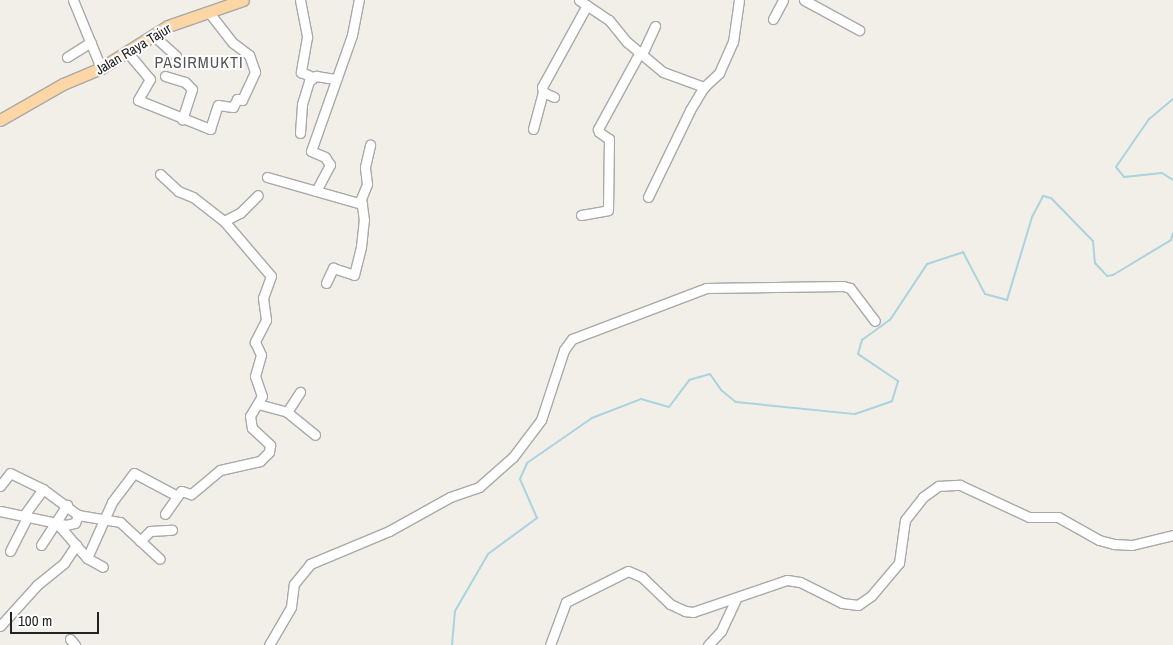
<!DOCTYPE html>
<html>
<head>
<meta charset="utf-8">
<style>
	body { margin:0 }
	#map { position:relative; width:1173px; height:645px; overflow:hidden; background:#f2efe9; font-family:"Archivo Narrow",sans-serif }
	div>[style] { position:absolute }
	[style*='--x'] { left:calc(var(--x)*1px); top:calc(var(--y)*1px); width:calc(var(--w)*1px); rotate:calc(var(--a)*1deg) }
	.stream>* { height:2px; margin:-1px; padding:0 1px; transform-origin:1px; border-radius:1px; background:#aad3df }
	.roads { filter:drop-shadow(1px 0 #a9a9a9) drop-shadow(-1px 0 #a9a9a9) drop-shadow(0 1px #a9a9a9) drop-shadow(0 -1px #a9a9a9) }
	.minor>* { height:9px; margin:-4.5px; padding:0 4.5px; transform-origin:4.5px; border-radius:4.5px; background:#fff }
	.major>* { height:11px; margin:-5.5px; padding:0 5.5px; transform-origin:5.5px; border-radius:5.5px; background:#fcd6a4 }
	span { translate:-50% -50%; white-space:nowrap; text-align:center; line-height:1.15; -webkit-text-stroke:4px #fff; paint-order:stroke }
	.street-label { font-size:14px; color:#222 }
	.quarter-label { font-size:16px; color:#555; letter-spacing:1px }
	.scale { position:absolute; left:10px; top:612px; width:89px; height:22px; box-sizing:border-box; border:2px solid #222; border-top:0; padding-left:6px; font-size:15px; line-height:18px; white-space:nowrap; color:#222; -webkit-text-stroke:4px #fff; paint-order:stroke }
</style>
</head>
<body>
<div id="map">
	<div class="stream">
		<div style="--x:1173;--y:99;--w:31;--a:140"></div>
		<div style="--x:1149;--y:119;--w:58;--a:124.5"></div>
		<div style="--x:1116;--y:167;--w:13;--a:51"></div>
		<div style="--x:1124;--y:177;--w:38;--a:-6"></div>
		<div style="--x:1162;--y:173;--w:13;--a:32"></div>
		<div style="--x:452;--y:645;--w:34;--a:-85"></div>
		<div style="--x:455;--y:611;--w:66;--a:-59.9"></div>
		<div style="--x:488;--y:554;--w:61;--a:-36.3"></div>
		<div style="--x:537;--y:518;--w:43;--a:-113.6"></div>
		<div style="--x:520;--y:479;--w:17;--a:-66"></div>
		<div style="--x:527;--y:463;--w:79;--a:-34.7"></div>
		<div style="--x:592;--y:418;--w:53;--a:-21.2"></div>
		<div style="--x:641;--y:399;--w:29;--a:16"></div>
		<div style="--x:669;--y:407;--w:34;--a:-53"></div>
		<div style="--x:689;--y:380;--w:22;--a:-16"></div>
		<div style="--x:710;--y:374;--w:19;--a:55"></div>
		<div style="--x:721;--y:390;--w:19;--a:39"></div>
		<div style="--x:736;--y:402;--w:120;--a:5.8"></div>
		<div style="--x:855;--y:414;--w:39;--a:-19"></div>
		<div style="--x:892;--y:401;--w:21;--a:-73"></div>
		<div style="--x:898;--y:381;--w:48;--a:-146"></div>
		<div style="--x:858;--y:354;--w:15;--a:-74"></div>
		<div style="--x:862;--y:340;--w:34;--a:-36"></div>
		<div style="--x:890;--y:320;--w:67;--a:-56.5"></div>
		<div style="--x:927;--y:264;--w:38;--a:-18"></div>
		<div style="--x:963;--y:252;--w:47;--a:62.4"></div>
		<div style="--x:985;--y:294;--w:23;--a:15"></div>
		<div style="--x:1007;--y:300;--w:87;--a:-73.2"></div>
		<div style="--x:1032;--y:217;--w:24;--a:-62"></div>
		<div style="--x:1043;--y:196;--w:8;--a:14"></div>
		<div style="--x:1051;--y:198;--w:60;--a:45.7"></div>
		<div style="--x:1093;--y:241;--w:22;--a:85"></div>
		<div style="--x:1095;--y:263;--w:18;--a:47"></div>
		<div style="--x:1107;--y:276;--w:6;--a:-9"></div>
		<div style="--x:1113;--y:275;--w:68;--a:-31.1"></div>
		<div style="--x:1171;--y:240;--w:7;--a:-74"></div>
	</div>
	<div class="roads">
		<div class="minor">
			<div style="--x:73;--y:0;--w:74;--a:67.6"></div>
			<div style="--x:300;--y:0;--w:38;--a:79"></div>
			<div style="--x:307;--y:37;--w:36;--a:100"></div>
			<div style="--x:301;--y:72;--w:13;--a:23"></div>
			<div style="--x:579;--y:0;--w:36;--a:34"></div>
			<div style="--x:609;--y:20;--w:28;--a:51"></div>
			<div style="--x:627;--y:42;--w:47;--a:39.8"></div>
			<div style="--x:663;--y:72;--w:44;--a:20.1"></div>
			<div style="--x:804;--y:0;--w:63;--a:28.6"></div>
			<div style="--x:773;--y:19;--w:21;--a:-62"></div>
			<div style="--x:154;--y:36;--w:30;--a:42"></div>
			<div style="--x:128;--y:53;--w:34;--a:50"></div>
			<div style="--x:150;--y:79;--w:24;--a:120"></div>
			<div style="--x:138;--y:100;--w:78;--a:21.9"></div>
			<div style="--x:210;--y:129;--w:25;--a:-72"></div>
			<div style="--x:218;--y:105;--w:15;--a:8"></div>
			<div style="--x:233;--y:107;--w:9;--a:-63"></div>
			<div style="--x:237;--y:99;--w:5;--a:11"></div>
			<div style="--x:242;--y:100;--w:31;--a:-65"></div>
			<div style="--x:255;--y:72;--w:18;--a:-109"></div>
			<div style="--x:249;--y:55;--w:21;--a:-143"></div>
			<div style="--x:232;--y:42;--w:37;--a:-128"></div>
			<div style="--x:642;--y:54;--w:31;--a:-65"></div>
			<div style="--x:67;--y:57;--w:28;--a:-32"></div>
			<div style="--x:165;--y:76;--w:21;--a:17"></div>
			<div style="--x:185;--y:82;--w:10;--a:45"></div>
			<div style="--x:192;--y:89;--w:32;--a:108"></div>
			<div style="--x:554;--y:97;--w:12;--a:-156"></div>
			<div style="--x:543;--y:92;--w:5;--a:-101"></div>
			<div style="--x:542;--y:87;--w:91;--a:-61.2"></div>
			<div style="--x:533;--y:129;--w:38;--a:-75"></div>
			<div style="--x:300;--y:133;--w:29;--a:-86"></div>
			<div style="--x:302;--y:104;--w:24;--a:-73"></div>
			<div style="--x:309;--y:81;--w:9;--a:-36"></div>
			<div style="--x:316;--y:76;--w:19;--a:9"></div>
			<div style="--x:160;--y:174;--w:25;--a:43"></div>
			<div style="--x:178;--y:191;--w:16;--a:22"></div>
			<div style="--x:193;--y:197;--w:39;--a:38"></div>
			<div style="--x:224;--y:221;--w:72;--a:49.5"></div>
			<div style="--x:271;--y:276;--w:23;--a:110"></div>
			<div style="--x:263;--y:298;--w:22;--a:82"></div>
			<div style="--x:266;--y:320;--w:25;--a:117"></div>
			<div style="--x:255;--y:342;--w:14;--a:65"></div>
			<div style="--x:261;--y:355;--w:22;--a:106"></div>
			<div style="--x:255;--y:376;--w:21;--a:71"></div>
			<div style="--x:262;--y:396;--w:23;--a:121"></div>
			<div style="--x:250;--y:416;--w:12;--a:81"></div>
			<div style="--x:252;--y:428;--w:25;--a:43"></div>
			<div style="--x:270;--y:445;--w:7;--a:98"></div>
			<div style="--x:269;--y:452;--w:13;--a:135"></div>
			<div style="--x:260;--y:461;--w:41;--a:167.3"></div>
			<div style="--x:220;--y:470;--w:38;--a:140"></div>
			<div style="--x:191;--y:494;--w:10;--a:-163"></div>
			<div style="--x:181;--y:491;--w:28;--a:125"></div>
			<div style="--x:267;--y:177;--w:99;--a:15.9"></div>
			<div style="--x:316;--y:191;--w:30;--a:-62"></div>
			<div style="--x:330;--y:165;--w:9;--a:-122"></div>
			<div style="--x:325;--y:157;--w:15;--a:-157"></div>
			<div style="--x:311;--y:151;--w:123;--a:-70.5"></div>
			<div style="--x:352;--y:35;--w:36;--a:-79"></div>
			<div style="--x:648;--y:197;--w:97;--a:-64.2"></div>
			<div style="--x:690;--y:110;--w:27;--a:-59"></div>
			<div style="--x:704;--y:87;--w:21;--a:-43"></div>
			<div style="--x:719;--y:73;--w:34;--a:-66"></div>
			<div style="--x:733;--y:42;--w:42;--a:-81.9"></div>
			<div style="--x:581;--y:215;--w:27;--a:-10"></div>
			<div style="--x:608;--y:210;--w:71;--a:-89.2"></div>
			<div style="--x:609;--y:139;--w:12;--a:-145"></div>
			<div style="--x:599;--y:132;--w:3;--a:-108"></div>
			<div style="--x:598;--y:129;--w:88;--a:-61.4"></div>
			<div style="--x:224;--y:221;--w:18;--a:-27"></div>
			<div style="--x:240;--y:213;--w:25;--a:-45"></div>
			<div style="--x:326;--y:283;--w:17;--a:-65"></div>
			<div style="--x:333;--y:268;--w:22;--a:18"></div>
			<div style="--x:354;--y:275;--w:29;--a:-76"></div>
			<div style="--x:361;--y:247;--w:27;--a:-84"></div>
			<div style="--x:364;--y:220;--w:21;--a:-98"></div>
			<div style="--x:361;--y:199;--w:16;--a:-68"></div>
			<div style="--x:367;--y:184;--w:17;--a:-97"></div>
			<div style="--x:365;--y:167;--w:23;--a:-77"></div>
			<div style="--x:258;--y:404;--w:30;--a:15"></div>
			<div style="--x:287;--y:412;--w:36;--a:39"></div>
			<div style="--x:287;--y:412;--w:24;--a:-57"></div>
			<div style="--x:0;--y:486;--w:16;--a:-52"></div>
			<div style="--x:10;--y:473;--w:37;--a:26"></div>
			<div style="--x:0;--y:511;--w:67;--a:12"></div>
			<div style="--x:66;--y:525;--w:9;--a:-13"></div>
			<div style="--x:75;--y:523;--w:9;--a:-69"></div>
			<div style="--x:78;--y:515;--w:44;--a:-143.4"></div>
			<div style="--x:43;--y:489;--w:32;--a:126"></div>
			<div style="--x:78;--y:515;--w:43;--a:9.5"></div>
			<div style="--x:120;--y:522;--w:54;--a:42.8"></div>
			<div style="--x:56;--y:522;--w:48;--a:49.3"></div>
			<div style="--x:87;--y:558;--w:18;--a:29"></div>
			<div style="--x:140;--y:541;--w:14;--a:-45"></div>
			<div style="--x:150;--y:531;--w:22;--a:-3"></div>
			<div style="--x:41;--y:545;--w:48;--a:-57"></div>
			<div style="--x:10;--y:551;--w:39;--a:-63"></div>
			<div style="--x:87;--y:558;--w:61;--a:-65.9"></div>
			<div style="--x:112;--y:502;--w:36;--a:-53"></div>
			<div style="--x:134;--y:473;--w:49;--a:28.1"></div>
			<div style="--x:0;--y:626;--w:55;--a:-47.9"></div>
			<div style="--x:37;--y:585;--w:35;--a:-39"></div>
			<div style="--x:64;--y:563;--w:22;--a:-56"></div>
			<div style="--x:70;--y:639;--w:8;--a:50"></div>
			<div style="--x:269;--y:645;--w:44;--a:-59.9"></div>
			<div style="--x:291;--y:607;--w:23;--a:-83"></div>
			<div style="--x:294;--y:584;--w:26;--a:-51"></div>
			<div style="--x:310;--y:564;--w:86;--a:-22.7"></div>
			<div style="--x:389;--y:531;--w:70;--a:-29.1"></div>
			<div style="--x:450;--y:497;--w:31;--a:-19"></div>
			<div style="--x:479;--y:487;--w:45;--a:-41.4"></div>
			<div style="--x:513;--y:457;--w:46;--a:-52.9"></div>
			<div style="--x:541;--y:420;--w:74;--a:-71.8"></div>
			<div style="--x:564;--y:350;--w:14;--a:-54"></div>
			<div style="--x:572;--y:339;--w:143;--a:-20.8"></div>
			<div style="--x:706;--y:288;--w:137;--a:-0.8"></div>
			<div style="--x:843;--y:286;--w:7;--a:16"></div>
			<div style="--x:850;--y:288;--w:41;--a:52.9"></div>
			<div style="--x:550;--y:645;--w:46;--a:-69.6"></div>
			<div style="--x:566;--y:602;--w:69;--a:-26.6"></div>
			<div style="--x:628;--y:571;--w:15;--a:23"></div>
			<div style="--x:642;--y:577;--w:39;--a:44"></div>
			<div style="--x:670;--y:604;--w:17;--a:25"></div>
			<div style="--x:685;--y:611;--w:8;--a:7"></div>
			<div style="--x:693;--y:612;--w:99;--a:-18.8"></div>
			<div style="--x:787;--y:580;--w:13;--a:9"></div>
			<div style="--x:800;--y:582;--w:47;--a:26.6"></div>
			<div style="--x:842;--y:603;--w:16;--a:7"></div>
			<div style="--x:858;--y:605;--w:16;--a:-35"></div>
			<div style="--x:871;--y:596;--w:43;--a:-49.7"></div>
			<div style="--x:899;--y:563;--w:43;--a:-82.1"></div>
			<div style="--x:905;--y:520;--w:29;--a:-52"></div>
			<div style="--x:923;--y:497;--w:19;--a:-36"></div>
			<div style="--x:938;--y:486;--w:22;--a:-3"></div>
			<div style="--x:960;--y:485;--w:76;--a:24.9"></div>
			<div style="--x:1029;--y:517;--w:29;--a:0"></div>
			<div style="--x:1058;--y:517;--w:47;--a:29.3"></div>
			<div style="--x:1099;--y:540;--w:16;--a:15"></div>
			<div style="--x:1114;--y:544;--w:18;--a:3"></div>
			<div style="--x:1132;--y:545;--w:42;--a:-13.7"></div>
			<div style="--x:708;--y:645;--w:19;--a:-47"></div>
			<div style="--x:721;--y:631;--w:35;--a:-65"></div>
		</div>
		<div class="major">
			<div style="--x:0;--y:120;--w:73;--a:-29.7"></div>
			<div style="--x:63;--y:84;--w:41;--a:-22.8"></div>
			<div style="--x:101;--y:68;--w:79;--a:-32.1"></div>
			<div style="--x:168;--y:26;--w:79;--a:-19.1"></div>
		</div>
	</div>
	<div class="street-label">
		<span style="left:133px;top:49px;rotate:-31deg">Jalan Raya Tajur</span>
	</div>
	<div class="quarter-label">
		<span style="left:199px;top:62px">PASIRMUKTI</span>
	</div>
	<div class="scale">100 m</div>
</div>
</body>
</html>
